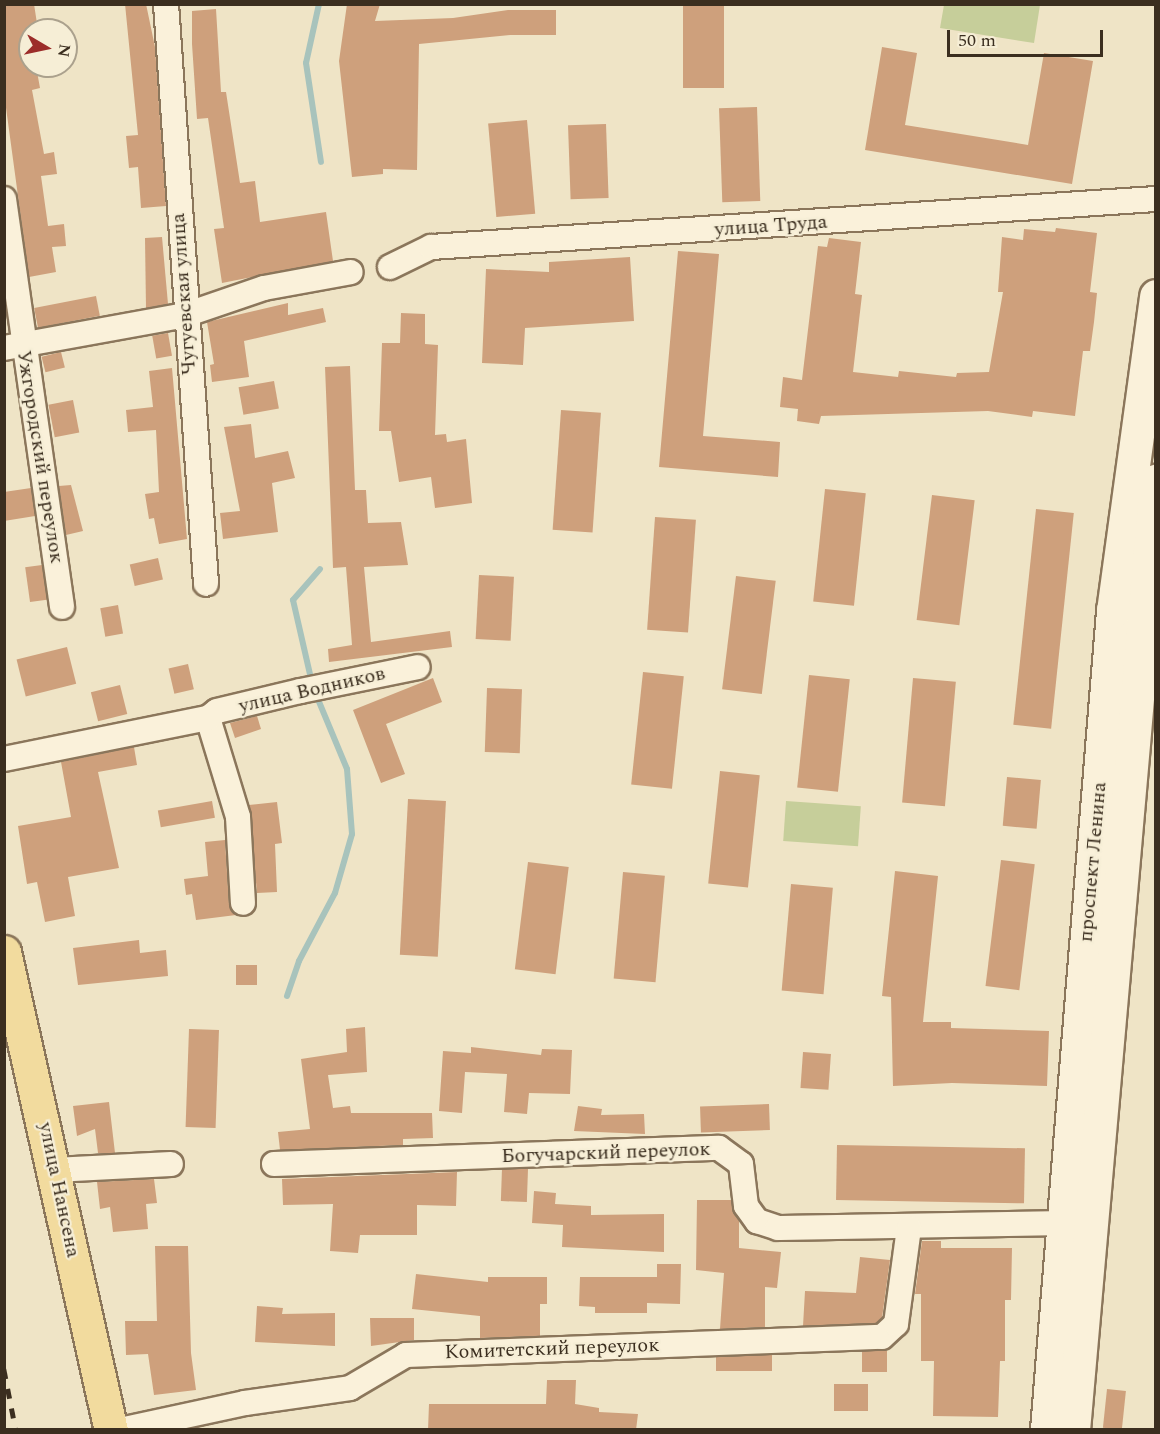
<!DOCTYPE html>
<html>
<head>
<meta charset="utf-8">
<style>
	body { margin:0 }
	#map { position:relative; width:1160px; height:1434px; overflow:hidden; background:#efe4c6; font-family:Spectral,serif }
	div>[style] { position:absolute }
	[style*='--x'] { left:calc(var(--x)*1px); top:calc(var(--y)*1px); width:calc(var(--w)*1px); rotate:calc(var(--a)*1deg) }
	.green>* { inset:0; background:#c6ce9a; transform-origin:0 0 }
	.stream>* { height:6px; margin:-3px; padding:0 3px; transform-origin:3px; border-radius:3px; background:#a8c3bc }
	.building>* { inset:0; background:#cea07c; transform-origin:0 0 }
	.roads { filter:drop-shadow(2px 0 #8b765b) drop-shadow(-2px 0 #8b765b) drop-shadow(0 2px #8b765b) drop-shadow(0 -2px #8b765b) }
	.minor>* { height:24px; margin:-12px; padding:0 12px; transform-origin:12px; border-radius:12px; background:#faf1da }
	.secondary>* { height:33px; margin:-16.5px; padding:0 16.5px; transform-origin:16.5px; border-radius:16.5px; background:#faf1da }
	.primary>* { height:33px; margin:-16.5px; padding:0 16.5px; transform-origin:16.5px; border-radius:16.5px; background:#f2db9e }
	.rail>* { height:4.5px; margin-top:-2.25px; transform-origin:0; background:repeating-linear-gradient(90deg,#3b2e1f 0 10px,transparent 0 20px) }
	span { translate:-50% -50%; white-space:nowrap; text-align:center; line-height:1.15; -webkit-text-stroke:4.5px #f6eed6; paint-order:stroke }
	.street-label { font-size:20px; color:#3b2e1f }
	.frame { position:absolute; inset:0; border:6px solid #3b2e1f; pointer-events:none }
	.north { position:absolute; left:18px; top:18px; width:60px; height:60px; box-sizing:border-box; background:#f6eed6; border:2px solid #aba18d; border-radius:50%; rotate:99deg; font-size:16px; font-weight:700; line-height:24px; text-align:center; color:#3b2e1f }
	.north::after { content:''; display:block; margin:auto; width:21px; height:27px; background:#9c2d2a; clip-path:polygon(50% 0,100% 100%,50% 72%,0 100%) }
	.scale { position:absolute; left:947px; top:30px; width:156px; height:27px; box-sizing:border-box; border:3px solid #3b2e1f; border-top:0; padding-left:8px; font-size:18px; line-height:21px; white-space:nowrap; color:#3b2e1f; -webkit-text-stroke:4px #f6eed6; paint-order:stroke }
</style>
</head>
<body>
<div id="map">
	<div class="green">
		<div style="clip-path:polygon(944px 5px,1040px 5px,1034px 43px,940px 28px)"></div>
		<div style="left:786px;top:801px;width:75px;height:40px;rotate:4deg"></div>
	</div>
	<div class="stream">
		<div style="--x:319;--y:4;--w:60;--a:102.4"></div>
		<div style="--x:306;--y:63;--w:100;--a:81.4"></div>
		<div style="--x:312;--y:683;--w:85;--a:-102.9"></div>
		<div style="--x:293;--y:600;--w:41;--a:-48.9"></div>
		<div style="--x:287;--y:996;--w:37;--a:-71"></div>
		<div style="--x:299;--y:961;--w:77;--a:-62.1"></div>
		<div style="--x:335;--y:893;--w:61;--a:-73.9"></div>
		<div style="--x:352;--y:834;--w:65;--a:-94.4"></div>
		<div style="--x:347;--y:769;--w:83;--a:-112.6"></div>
	</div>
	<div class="building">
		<div style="clip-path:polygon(4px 4px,34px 4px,38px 30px,30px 30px,30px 66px,36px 66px,40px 88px,32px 90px,44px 154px,54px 152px,57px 174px,41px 176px,48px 226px,64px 224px,66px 246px,52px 247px,56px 272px,29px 277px,4px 93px)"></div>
		<div style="clip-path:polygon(125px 4px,146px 4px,155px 47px,166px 206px,141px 208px,138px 167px,129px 168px,126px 136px,138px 135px)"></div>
		<div style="clip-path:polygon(347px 4px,380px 4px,375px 21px,453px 18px,508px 10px,556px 10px,556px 35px,510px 35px,419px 44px,417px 170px,383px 169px,383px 174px,352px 177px,339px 61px)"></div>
		<div style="left:683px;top:4px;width:41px;height:84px"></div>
		<div style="clip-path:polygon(216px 9px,221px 92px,226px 92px,240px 183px,255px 181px,260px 222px,326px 212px,333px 261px,222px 283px,214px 229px,224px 228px,208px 118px,197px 119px,192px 44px,192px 11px)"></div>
		<div style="clip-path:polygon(882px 47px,917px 53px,905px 125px,1028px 145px,1044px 53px,1093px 61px,1072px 184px,865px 150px)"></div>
		<div style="left:757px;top:107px;width:94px;height:38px;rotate:88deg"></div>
		<div style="left:527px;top:120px;width:94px;height:39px;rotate:85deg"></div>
		<div style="left:606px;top:124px;width:74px;height:38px;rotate:88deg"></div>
		<div style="clip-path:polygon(1056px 228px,1097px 233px,1090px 292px,1097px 293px,1094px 322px,1090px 351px,1083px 351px,1075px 416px,1033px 411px,1032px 417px,988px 411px,821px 416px,819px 424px,797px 421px,798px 409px,780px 407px,783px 377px,802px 380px,818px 246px,827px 247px,829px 238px,861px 242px,855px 294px,862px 295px,853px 372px,898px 377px,899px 371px,956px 377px,957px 373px,989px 372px,1003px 292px,998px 292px,1002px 237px,1023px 240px,1024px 229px,1055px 232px)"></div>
		<div style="clip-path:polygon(162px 237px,168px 304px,146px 308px,145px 238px)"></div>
		<div style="clip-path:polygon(678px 251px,719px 254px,703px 436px,780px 442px,778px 477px,659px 467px)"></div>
		<div style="clip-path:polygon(630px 257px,634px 321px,525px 328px,523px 365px,482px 363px,486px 269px,549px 272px,549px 262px)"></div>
		<div style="left:96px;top:296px;width:20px;height:63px;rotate:79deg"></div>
		<div style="clip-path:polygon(288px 303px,288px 315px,323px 308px,326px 322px,244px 341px,249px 377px,212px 382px,210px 365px,214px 364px,207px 322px)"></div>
		<div style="clip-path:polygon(401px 313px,425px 314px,425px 344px,438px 345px,435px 435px,446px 434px,447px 442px,466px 439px,472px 503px,435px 508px,431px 477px,399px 482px,391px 431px,379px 431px,382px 343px,400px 343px)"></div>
		<div style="left:168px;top:333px;width:23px;height:16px;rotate:80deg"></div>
		<div style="left:61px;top:352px;width:16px;height:20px;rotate:76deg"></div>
		<div style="clip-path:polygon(350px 366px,355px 490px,366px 490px,368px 523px,401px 522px,408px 565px,364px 567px,371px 642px,450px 631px,452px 647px,329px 662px,328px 649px,352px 645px,346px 567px,333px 568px,325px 367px)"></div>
		<div style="clip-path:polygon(172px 368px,187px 539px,159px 544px,154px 518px,149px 519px,145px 494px,159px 492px,156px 430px,128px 432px,126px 410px,153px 407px,149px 371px)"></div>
		<div style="left:274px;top:381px;width:28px;height:36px;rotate:80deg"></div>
		<div style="left:73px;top:400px;width:33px;height:25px;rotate:79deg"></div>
		<div style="left:561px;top:410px;width:40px;height:120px;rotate:4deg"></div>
		<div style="clip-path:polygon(251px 424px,255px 458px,288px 451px,295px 478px,272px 483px,278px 532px,223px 539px,220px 513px,240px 511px,224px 427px)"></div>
		<div style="clip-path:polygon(71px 485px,83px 531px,66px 535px,59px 486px)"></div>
		<div style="clip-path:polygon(31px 488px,35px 516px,4px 521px,4px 492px)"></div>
		<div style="left:825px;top:489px;width:41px;height:113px;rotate:6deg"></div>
		<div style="left:932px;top:495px;width:43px;height:126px;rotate:7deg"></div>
		<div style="left:1036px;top:509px;width:38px;height:217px;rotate:6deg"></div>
		<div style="left:655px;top:517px;width:41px;height:113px;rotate:4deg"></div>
		<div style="left:158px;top:558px;width:22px;height:29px;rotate:77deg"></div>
		<div style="left:42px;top:565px;width:35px;height:17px;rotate:82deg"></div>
		<div style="left:479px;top:575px;width:35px;height:64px;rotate:3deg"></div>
		<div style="left:736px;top:576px;width:40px;height:114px;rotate:7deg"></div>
		<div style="left:118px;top:605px;width:29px;height:18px;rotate:80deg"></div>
		<div style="left:67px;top:647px;width:38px;height:52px;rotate:76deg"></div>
		<div style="left:188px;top:664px;width:26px;height:20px;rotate:77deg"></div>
		<div style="left:643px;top:672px;width:41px;height:113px;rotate:6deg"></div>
		<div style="left:809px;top:675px;width:41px;height:113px;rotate:6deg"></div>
		<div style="clip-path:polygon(433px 678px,442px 702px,386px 724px,405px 774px,381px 783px,353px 710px)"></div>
		<div style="left:913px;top:678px;width:43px;height:125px;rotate:5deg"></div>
		<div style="left:120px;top:685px;width:30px;height:30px;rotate:76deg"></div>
		<div style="left:487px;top:688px;width:35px;height:64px;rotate:2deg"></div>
		<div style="clip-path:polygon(257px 716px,261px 729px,235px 738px,230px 723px)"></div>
		<div style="clip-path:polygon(134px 747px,137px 765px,98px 772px,119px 868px,68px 877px,75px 916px,45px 922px,37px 882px,27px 884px,18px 826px,71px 817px,61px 762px)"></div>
		<div style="left:720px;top:771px;width:40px;height:113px;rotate:6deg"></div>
		<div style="left:1007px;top:777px;width:34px;height:49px;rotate:5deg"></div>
		<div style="left:408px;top:799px;width:38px;height:156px;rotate:3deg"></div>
		<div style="left:212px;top:801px;width:17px;height:55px;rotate:80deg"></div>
		<div style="clip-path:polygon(277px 802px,282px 843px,275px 844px,277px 892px,257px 893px,249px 805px)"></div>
		<div style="clip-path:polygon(225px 840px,229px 904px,236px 915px,196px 920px,192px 894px,186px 895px,184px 879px,208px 876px,205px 842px)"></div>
		<div style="left:1001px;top:860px;width:34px;height:127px;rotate:7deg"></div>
		<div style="left:528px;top:862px;width:41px;height:108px;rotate:7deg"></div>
		<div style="clip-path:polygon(895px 871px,938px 876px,923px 1022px,951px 1022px,951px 1028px,1049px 1031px,1047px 1086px,952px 1083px,893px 1086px,891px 997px,882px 996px)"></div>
		<div style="left:623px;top:872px;width:42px;height:107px;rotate:5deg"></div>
		<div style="left:791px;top:884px;width:42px;height:107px;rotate:5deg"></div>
		<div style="clip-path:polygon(139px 940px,140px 953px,166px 950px,168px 976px,78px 985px,73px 948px)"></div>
		<div style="left:236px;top:965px;width:21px;height:20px"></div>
		<div style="clip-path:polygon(365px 1027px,367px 1072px,328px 1075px,333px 1108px,350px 1106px,351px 1113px,432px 1113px,433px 1138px,403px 1139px,403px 1145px,280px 1150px,278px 1132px,310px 1129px,301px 1059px,347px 1052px,346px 1029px)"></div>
		<div style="left:189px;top:1029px;width:30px;height:98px;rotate:2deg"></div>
		<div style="clip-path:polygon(471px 1047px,541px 1055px,542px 1049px,572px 1050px,570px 1094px,529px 1093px,527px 1114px,504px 1112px,507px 1074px,465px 1072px,462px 1113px,439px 1111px,443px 1051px,471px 1053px)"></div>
		<div style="left:803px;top:1052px;width:28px;height:36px;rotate:4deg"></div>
		<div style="clip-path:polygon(109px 1102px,115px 1153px,98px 1153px,95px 1129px,77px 1136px,73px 1106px)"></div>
		<div style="left:769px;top:1104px;width:26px;height:69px;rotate:88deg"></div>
		<div style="clip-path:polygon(578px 1106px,602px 1109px,601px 1115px,644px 1114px,645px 1134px,574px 1131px)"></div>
		<div style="left:837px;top:1145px;width:188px;height:55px;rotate:1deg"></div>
		<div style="left:528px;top:1169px;width:33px;height:26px;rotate:92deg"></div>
		<div style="clip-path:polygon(457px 1172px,456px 1206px,417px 1205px,417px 1235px,360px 1235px,358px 1253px,330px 1251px,333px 1204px,283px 1205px,282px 1179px)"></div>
		<div style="clip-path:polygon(154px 1179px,157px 1203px,146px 1204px,148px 1229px,113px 1232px,110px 1207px,100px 1209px,97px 1182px)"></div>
		<div style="clip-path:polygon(534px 1191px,556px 1193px,555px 1204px,591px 1206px,591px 1215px,664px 1214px,664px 1252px,562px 1247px,563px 1225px,532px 1223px)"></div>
		<div style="clip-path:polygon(697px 1200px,731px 1200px,739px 1221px,739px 1248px,781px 1252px,777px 1288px,765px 1287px,765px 1327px,720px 1329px,724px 1273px,696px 1270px)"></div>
		<div style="clip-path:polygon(922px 1241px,941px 1241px,941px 1248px,1012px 1248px,1011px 1300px,1005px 1300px,1005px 1361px,1000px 1361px,998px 1417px,933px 1416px,934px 1361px,921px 1361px,921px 1294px,915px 1294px)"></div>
		<div style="clip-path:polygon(155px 1246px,188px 1246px,191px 1353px,196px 1390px,154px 1395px,148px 1354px,126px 1355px,125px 1321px,157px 1321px)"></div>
		<div style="clip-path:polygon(860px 1257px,890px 1260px,882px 1318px,876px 1323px,803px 1326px,805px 1291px,856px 1293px)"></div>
		<div style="clip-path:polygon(657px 1264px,681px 1264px,680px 1304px,647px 1303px,647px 1313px,595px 1313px,595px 1307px,579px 1306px,580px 1277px,657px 1277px)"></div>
		<div style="clip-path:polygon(416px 1274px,488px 1282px,488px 1277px,547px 1277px,547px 1304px,540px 1304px,540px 1336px,480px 1338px,480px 1316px,412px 1309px)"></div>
		<div style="clip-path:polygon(257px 1306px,283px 1308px,282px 1314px,335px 1313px,335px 1346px,255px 1342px)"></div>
		<div style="clip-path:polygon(370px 1318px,414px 1318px,414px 1340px,371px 1346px)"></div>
		<div style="left:887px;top:1351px;width:21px;height:25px;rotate:90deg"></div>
		<div style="left:772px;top:1355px;width:16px;height:56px;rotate:90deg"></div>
		<div style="clip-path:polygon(547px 1380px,576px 1380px,575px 1404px,599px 1408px,599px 1412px,638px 1414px,636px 1430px,428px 1430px,429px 1404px,546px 1404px)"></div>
		<div style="left:834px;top:1384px;width:34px;height:27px"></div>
		<div style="left:1107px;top:1389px;width:19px;height:39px;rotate:6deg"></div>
	</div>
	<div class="roads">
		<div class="minor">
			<div style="--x:166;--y:4;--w:581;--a:86.05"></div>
			<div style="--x:4;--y:199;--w:412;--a:81.9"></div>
			<div style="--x:390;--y:267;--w:46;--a:-26"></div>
			<div style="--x:431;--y:247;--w:727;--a:-3.79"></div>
			<div style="--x:4;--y:348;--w:184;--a:-10.3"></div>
			<div style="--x:185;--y:315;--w:83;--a:-18.9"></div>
			<div style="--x:264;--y:288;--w:88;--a:-10.4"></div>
			<div style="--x:208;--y:718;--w:103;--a:73.1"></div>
			<div style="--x:238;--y:817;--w:86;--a:86.7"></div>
			<div style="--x:4;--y:759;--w:208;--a:-11.4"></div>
			<div style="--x:208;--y:718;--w:11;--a:-38"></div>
			<div style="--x:217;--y:711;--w:85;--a:-13.5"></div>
			<div style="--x:300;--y:691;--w:120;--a:-11.5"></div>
			<div style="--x:274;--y:1164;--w:445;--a:-2.1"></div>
			<div style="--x:719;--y:1148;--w:27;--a:36"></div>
			<div style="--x:741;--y:1164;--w:42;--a:83.2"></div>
			<div style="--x:746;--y:1206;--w:19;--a:54"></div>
			<div style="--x:757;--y:1221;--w:22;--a:18"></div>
			<div style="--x:778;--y:1228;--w:289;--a:-1"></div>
			<div style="--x:54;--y:1170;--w:117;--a:-2.9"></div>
			<div style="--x:120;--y:1430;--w:128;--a:-12.2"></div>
			<div style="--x:245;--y:1403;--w:106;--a:-8.1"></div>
			<div style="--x:350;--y:1388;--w:65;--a:-30.5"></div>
			<div style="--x:406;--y:1355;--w:476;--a:-2.2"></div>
			<div style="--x:882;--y:1337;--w:19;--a:-43"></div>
			<div style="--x:896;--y:1324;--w:97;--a:-82.3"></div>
		</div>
		<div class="secondary">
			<div style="--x:1047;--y:1430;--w:822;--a:-85.39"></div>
			<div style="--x:1113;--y:611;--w:318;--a:-82.2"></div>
			<div style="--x:1073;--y:1430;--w:953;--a:-85"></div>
		</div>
		<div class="primary">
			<div style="--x:4;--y:952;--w:490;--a:77.4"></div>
		</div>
	</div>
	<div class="rail">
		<div style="--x:4;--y:1369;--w:62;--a:78.9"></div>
	</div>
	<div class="street-label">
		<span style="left:771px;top:226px;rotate:-4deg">улица Труда</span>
		<span style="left:184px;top:294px;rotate:-94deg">Чугуевская улица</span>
		<span style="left:40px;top:457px;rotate:81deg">Ужгородский переулок</span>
		<span style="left:312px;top:690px;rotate:-13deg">улица Водников</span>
		<span style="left:1093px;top:862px;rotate:-85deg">проспект Ленина</span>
		<span style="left:606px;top:1153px;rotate:-2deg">Богучарский переулок</span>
		<span style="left:59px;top:1190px;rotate:78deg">улица Нансена</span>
		<span style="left:552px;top:1349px;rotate:-2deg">Комитетский переулок</span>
	</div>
	<div class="frame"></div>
	<div class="north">N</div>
	<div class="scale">50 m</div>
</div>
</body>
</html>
